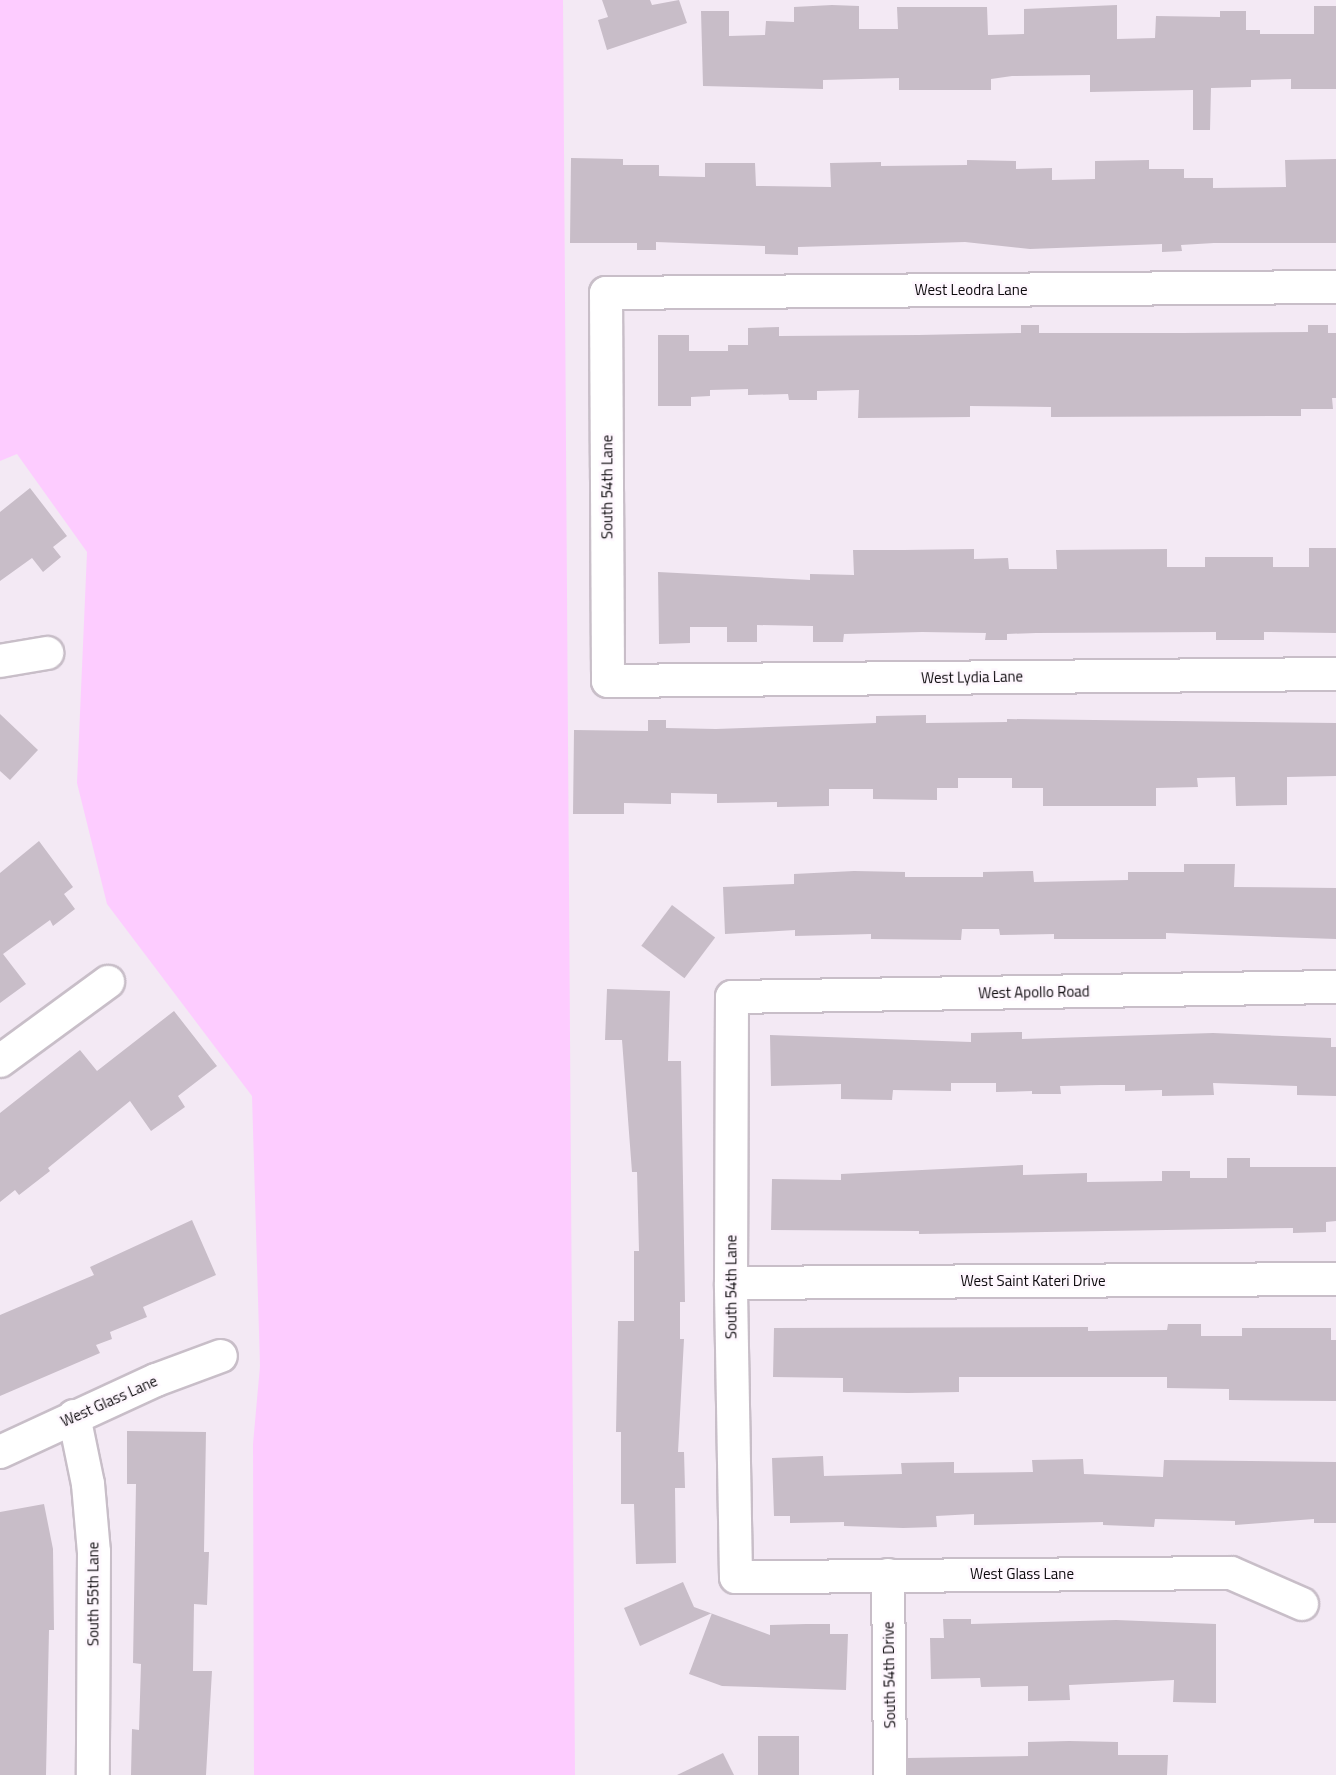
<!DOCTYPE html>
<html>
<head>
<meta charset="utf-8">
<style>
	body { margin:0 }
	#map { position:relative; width:1336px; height:1775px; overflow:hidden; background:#f3e9f4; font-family:"Titillium Web",sans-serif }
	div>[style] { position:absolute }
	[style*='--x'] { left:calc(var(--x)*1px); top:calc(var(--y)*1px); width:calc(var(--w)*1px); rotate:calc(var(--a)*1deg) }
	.green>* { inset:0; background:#fdccff }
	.building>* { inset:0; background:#c8bdc8; transform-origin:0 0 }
	.roads { filter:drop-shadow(2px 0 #c8bec8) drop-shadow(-2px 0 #c8bec8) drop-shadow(0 2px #c8bec8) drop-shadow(0 -2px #c8bec8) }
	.minor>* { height:32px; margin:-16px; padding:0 16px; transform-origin:16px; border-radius:16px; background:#fff }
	span { translate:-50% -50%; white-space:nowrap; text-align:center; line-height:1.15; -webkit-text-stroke:5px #fef7fe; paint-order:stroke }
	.street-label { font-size:15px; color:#0d0a0d }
</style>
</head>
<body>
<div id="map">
	<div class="green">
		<div style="clip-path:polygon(0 0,563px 0,575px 1775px,254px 1775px,253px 1444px,260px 1366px,252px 1096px,107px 904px,77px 783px,87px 552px,17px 454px,0 461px)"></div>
	</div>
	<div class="building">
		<div style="clip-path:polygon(602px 0,650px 0,652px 5px,679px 0,687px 23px,607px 50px,598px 20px,608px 17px)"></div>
		<div style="clip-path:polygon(832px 5px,859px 6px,859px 29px,898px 29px,897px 7px,987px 7px,988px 35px,1024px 34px,1024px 9px,1117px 5px,1117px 39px,1155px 38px,1156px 16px,1220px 17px,1220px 11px,1246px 11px,1246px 30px,1260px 30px,1260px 34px,1314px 34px,1314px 6px,1336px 6px,1336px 89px,1291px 89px,1291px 79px,1251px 80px,1251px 87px,1211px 88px,1210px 130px,1193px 130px,1193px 90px,1090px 92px,1090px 75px,1012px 76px,991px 79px,991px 90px,899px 90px,899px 78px,823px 80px,823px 89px,703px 86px,701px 11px,729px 11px,729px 36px,765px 35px,766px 21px,794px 22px,794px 7px)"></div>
		<div style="clip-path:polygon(571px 158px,623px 159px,623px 165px,659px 165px,659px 176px,705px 177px,705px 163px,755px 163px,756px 186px,831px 187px,830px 163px,881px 162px,881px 166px,967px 165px,967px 160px,1016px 161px,1016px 169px,1052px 168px,1052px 180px,1095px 179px,1095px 161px,1149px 160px,1149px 169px,1184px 169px,1184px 178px,1213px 178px,1213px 188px,1286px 187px,1285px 160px,1336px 159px,1336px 243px,1214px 243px,1181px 245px,1182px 251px,1162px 252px,1162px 244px,1030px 249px,965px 242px,798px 247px,798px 255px,765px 254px,765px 246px,656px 242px,656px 250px,637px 250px,637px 243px,570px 243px)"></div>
		<div style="clip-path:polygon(1021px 325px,1039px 325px,1039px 333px,1183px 333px,1308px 332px,1308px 325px,1328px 325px,1328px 333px,1336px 333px,1336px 398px,1332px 398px,1333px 409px,1301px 409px,1301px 416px,1051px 417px,1051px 407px,970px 406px,970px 417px,858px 418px,859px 390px,817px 391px,817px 400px,789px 400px,788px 394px,748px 395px,748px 389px,710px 390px,710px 396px,691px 397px,691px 406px,658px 406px,658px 335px,689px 335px,689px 351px,728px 351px,728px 345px,748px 345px,748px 328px,779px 327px,779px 336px,918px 335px,1021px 333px)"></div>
		<div style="clip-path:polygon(30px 488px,67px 536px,53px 547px,61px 557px,43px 572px,32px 558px,0 581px,0 512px)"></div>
		<div style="clip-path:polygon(1309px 548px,1336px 548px,1336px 633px,1264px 632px,1264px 640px,1216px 640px,1216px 632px,1036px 633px,1007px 634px,1007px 640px,985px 640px,986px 633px,922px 632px,844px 634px,843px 642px,813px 642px,813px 626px,757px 625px,757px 642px,727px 642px,727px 627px,690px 627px,690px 643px,659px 644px,658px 572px,810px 580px,810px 574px,854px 575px,853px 550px,904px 550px,974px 549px,974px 559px,1008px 558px,1009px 569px,1057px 569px,1056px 550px,1167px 549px,1167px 567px,1205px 567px,1205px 557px,1273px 557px,1273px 567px,1309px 567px)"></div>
		<div style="clip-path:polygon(0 714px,38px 750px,10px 780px,0 771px)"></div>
		<div style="clip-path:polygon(926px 715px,926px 723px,1007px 722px,1007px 719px,1336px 723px,1336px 776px,1287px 777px,1287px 805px,1236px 806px,1235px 777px,1197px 778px,1198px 787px,1156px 788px,1156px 806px,1043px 806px,1043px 788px,1012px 788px,1012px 778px,958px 778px,958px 788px,937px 788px,937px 800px,873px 799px,873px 789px,829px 789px,829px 806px,777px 807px,777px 802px,717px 803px,717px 794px,671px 793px,671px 804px,624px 803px,624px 814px,573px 814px,574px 730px,648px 731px,648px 720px,666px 720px,666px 728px,716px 729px,876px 723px,876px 716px)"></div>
		<div style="clip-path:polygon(39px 841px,73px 887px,64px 894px,75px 909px,53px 926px,50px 920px,3px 954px,26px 984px,0 1003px,0 873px)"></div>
		<div style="clip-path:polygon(1184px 864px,1235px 864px,1234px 887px,1336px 888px,1336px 939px,1166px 933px,1166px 939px,1054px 939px,1054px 934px,1000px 935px,999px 929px,962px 929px,961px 940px,871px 939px,871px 934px,795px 936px,795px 930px,725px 934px,723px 887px,794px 884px,794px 874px,854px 871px,905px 872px,905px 877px,983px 877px,983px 872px,1033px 871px,1034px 882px,1128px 880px,1128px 872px,1184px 872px)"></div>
		<div style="left:672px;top:905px;width:54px;height:51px;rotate:37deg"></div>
		<div style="clip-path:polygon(607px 989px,670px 991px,668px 1061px,681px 1061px,685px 1302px,680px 1302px,680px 1339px,684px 1339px,678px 1452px,684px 1452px,685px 1488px,675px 1488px,676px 1563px,636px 1564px,634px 1504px,621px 1504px,621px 1432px,616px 1432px,618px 1321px,634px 1321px,634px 1251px,639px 1251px,637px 1172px,632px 1172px,622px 1040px,605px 1040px)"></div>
		<div style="clip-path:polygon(174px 1011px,217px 1066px,178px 1096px,185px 1107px,151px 1131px,130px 1101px,48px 1168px,50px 1171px,19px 1195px,15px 1190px,0 1202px,0 1113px,80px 1050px,97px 1071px)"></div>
		<div style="clip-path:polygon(1022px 1032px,1022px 1039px,1213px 1033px,1331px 1038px,1331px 1047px,1336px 1047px,1336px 1096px,1297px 1095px,1297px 1086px,1213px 1083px,1214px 1095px,1162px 1096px,1162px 1090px,1125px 1091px,1125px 1085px,1101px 1085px,1060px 1086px,1061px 1094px,1032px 1094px,1032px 1091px,996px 1092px,996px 1083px,951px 1083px,951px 1091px,893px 1090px,892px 1100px,841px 1099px,841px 1084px,771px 1086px,770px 1035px,971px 1042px,971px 1033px)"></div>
		<div style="clip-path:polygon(1227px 1158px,1250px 1158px,1250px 1167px,1336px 1167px,1336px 1221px,1326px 1222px,1326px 1232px,1293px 1233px,1293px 1228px,919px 1234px,919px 1231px,771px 1230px,772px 1179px,841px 1180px,841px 1174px,1023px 1165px,1023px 1175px,1087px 1173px,1087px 1182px,1162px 1181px,1162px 1171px,1190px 1171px,1190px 1178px,1227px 1178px)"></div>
		<div style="clip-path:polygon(192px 1220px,216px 1275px,143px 1307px,147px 1317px,110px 1332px,112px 1339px,96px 1345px,100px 1353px,0 1396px,0 1315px,94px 1275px,90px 1267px)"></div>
		<div style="clip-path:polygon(1168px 1324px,1201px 1324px,1201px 1336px,1242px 1336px,1242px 1328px,1331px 1328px,1331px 1340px,1336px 1340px,1336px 1401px,1229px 1400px,1229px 1389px,1167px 1388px,1167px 1377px,959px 1377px,959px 1392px,908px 1393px,843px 1392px,843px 1378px,773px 1377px,774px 1328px,1088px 1327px,1088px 1331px,1167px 1330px)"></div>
		<div style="clip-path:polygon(127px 1431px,206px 1432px,204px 1552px,209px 1552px,207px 1605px,194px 1604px,193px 1671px,212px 1671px,206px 1775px,131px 1775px,132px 1729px,139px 1730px,141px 1664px,133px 1663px,136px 1484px,127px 1484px)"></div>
		<div style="clip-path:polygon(823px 1456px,824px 1476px,902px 1474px,901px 1463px,954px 1462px,954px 1473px,1033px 1472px,1032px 1460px,1083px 1459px,1084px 1474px,1163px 1477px,1164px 1460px,1336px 1462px,1336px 1523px,1314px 1523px,1314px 1519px,1235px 1525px,1235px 1521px,1155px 1519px,1154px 1527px,1103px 1525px,1103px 1522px,974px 1525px,974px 1514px,936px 1516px,937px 1527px,903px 1528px,844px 1526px,844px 1522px,790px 1523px,790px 1516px,774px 1516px,772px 1458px)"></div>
		<div style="clip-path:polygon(44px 1504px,53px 1549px,54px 1630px,49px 1630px,46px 1775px,0 1775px,0 1512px)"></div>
		<div style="clip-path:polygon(683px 1582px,694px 1607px,770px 1635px,770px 1625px,806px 1624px,830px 1624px,830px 1634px,848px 1634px,846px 1690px,722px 1686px,689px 1674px,712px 1613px,640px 1646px,624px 1608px)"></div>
		<div style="clip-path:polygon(943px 1619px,971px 1619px,971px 1624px,1116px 1620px,1216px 1624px,1216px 1703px,1173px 1702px,1174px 1680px,1069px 1685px,1070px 1700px,1028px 1701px,1028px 1686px,981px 1687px,980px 1678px,931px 1679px,930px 1638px,944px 1638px)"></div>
		<div style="left:758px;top:1736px;width:41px;height:39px"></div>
		<div style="clip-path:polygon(1069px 1741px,1118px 1742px,1118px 1755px,1168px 1755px,1167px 1775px,908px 1775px,908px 1758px,1028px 1756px,1028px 1742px)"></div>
		<div style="clip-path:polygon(723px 1753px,734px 1775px,677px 1775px)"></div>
	</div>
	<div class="roads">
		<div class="minor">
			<div style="--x:1336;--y:287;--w:730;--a:179.53"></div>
			<div style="--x:606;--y:293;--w:388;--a:89.7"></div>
			<div style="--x:608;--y:681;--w:728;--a:-0.55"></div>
			<div style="--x:0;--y:661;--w:48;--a:-9.7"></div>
			<div style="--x:0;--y:1061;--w:134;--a:-36.2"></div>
			<div style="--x:731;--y:1283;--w:605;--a:-0.38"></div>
			<div style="--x:74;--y:1416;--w:69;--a:78.4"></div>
			<div style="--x:88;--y:1484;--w:68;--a:85"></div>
			<div style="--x:94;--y:1552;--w:223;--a:90.3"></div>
			<div style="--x:0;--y:1452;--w:172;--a:-24.8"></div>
			<div style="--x:156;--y:1380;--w:69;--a:-20.3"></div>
			<div style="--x:888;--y:1575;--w:200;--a:89.4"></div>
			<div style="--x:1302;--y:1604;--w:77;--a:-156.4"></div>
			<div style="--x:1231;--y:1573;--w:495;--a:179.5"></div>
			<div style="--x:736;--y:1577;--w:294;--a:-91"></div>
			<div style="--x:731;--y:1283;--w:286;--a:-89.8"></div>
			<div style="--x:732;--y:997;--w:604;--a:-0.95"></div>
		</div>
	</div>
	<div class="street-label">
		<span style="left:971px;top:290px">West Leodra Lane</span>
		<span style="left:607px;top:487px;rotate:-90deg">South 54th Lane</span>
		<span style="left:972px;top:677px;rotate:-1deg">West Lydia Lane</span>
		<span style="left:1034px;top:992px;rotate:-1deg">West Apollo Road</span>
		<span style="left:1033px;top:1281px">West Saint Kateri Drive</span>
		<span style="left:731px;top:1287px;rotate:-90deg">South 54th Lane</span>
		<span style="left:109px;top:1401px;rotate:-24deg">West Glass Lane</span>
		<span style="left:1022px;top:1574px">West Glass Lane</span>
		<span style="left:93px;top:1594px;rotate:-90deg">South 55th Lane</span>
		<span style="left:889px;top:1675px;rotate:-91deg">South 54th Drive</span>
	</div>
</div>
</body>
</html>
